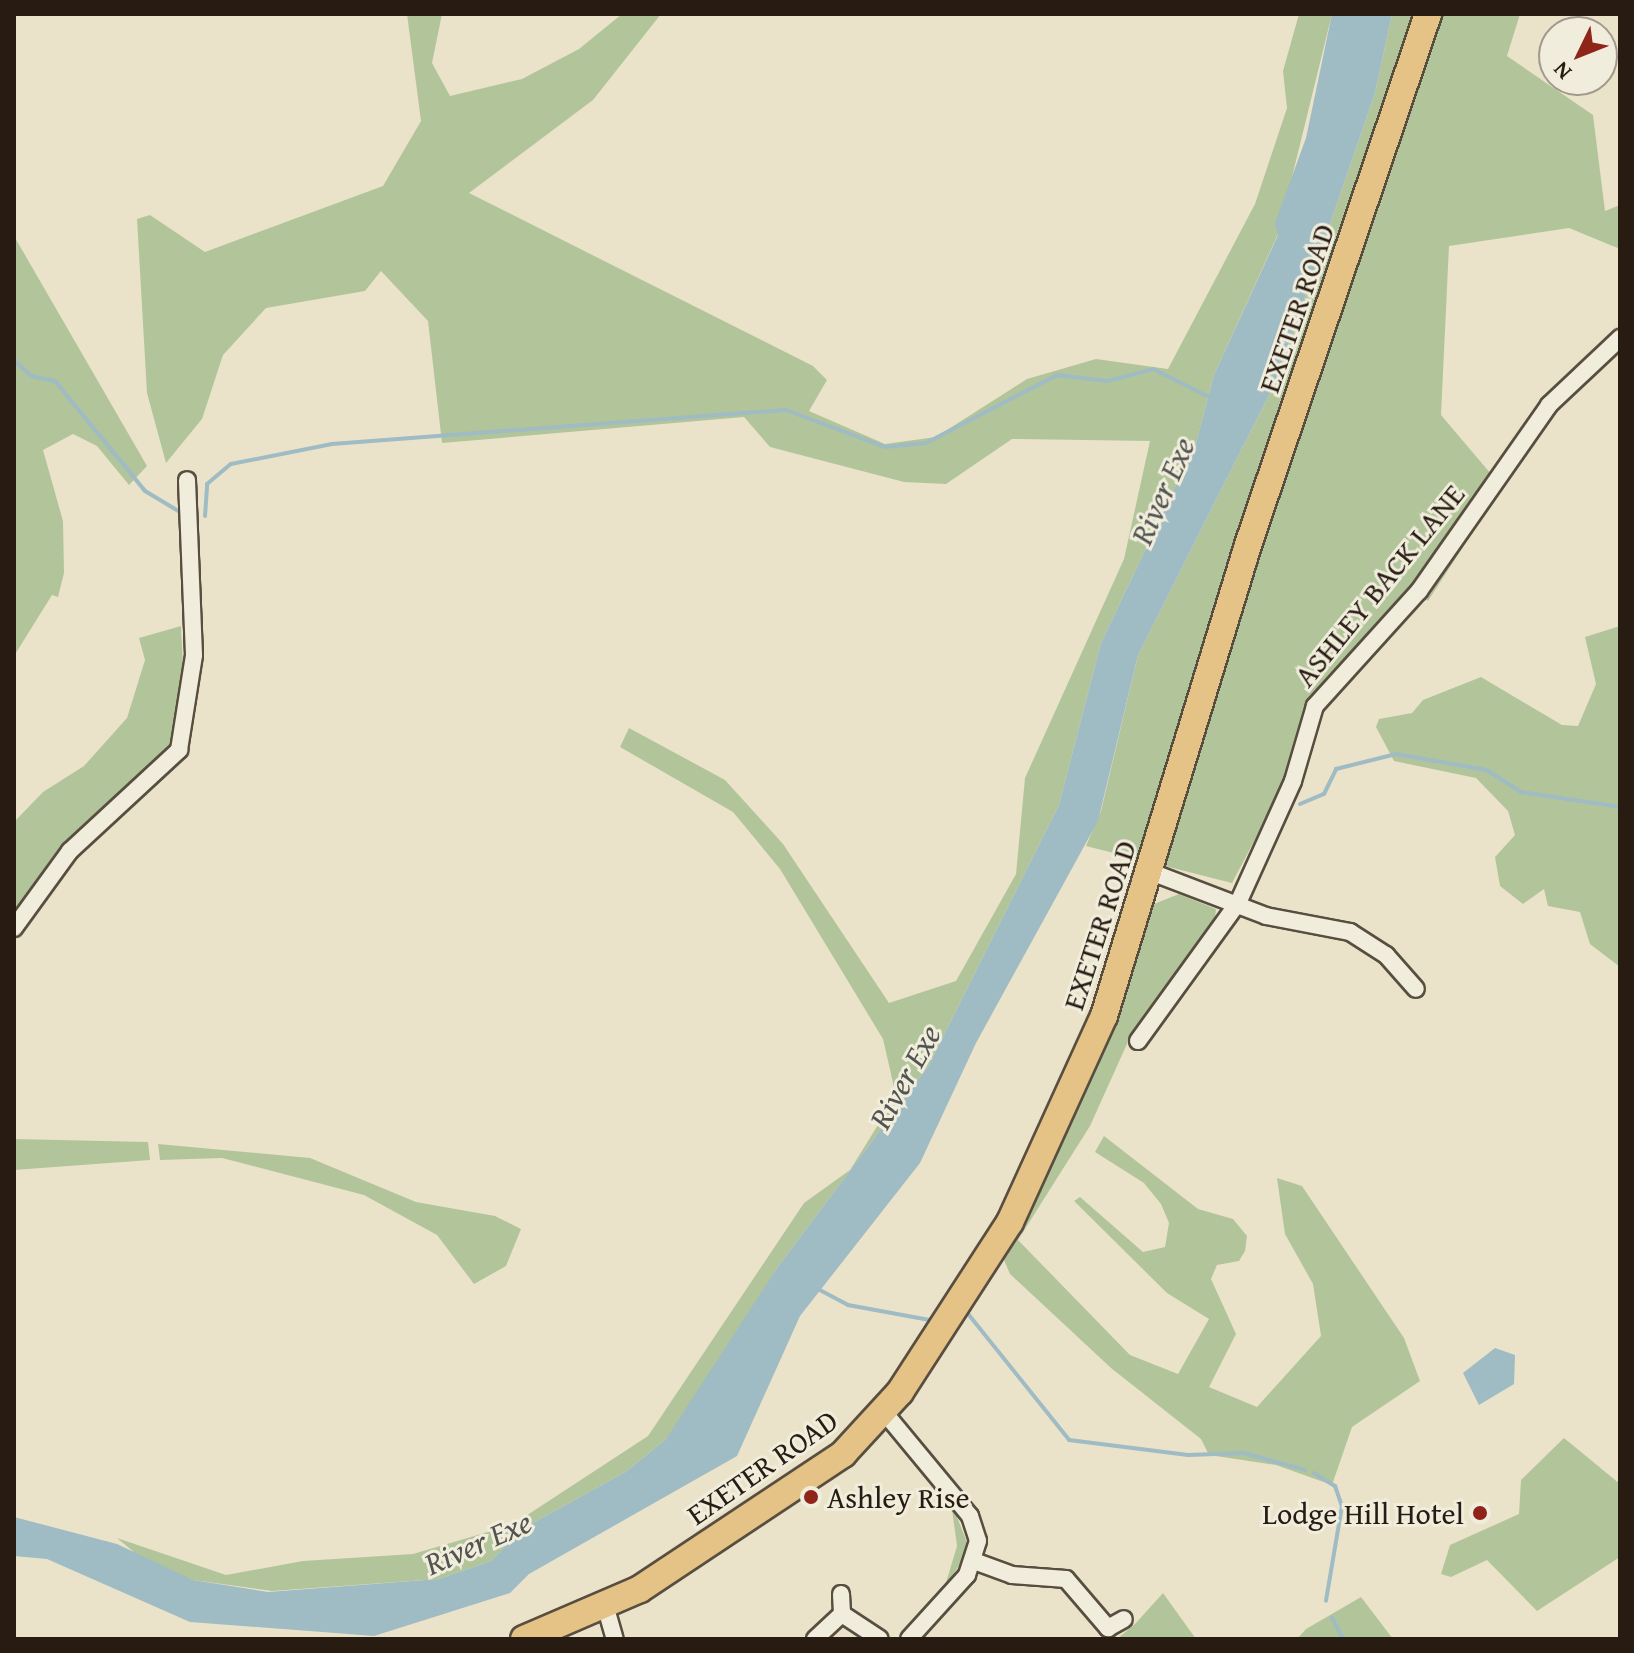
<!DOCTYPE html>
<html>
<head>
<meta charset="utf-8">
<style>
	body { margin:0 }
	#map { position:relative; width:1634px; height:1653px; overflow:hidden; background:#eae3ca; font-family:"Gentium Book Plus",serif }
	div>[style] { position:absolute }
	[style*='--x'] { left:calc(var(--x)*1px); top:calc(var(--y)*1px); width:calc(var(--w)*1px); rotate:calc(var(--a)*1deg) }
	.green>* { inset:0; background:#b2c59a }
	.water>* { inset:0; background:#9fbbc3 }
	.stream>* { height:4px; margin:-2px; padding:0 2px; transform-origin:2px; border-radius:2px; background:#9fbbc3 }
	.roads { filter:drop-shadow(2px 0 #584e40) drop-shadow(-2px 0 #584e40) drop-shadow(0 2px #584e40) drop-shadow(0 -2px #584e40) }
	.street>* { height:16px; margin:-8px; padding:0 8px; transform-origin:8px; border-radius:8px; background:#f1eddd }
	.primary>* { height:26px; margin:-13px; padding:0 13px; transform-origin:13px; border-radius:13px; background:#e5c285 }
	.dots>* { width:22px; height:22px; translate:-50% -50%; box-sizing:border-box; border:4px solid #f1eddd; border-radius:50% }
	span { translate:-50% -50%; white-space:nowrap; text-align:center; line-height:1.15; -webkit-text-stroke:6px #f1eddd; paint-order:stroke }
	.street-label { font-size:30px; color:#281c12 }
	.poi-label { font-size:30px; color:#281c12 }
	.left { translate:0 -50%; text-align:left }
	.right { translate:-100% -50%; text-align:right }
	.water-label { font-size:32px; color:#525450; font-style:italic }
	.frame { position:absolute; inset:0; border:16px solid #281c12; pointer-events:none }
	.north { position:absolute; left:1538px; top:16px; width:80px; height:80px; box-sizing:border-box; background:#f1eddd; border:2px solid #a1998c; border-radius:50%; rotate:227deg; font-size:22px; font-weight:700; line-height:32px; text-align:center; color:#281c12 }
	.north::after { content:''; display:block; margin:auto; width:28px; height:36px; background:#8f2418; clip-path:polygon(50% 0,100% 100%,50% 72%,0 100%) }
</style>
</head>
<body>
<div id="map">
	<div class="green">
		<div style="clip-path:polygon(407px 14px,442px 14px,432px 63px,450px 96px,522px 79px,579px 49px,622px 14px,661px 14px,593px 100px,469px 193px,813px 366px,827px 380px,809px 411px,885px 444px,936px 437px,1027px 379px,1096px 359px,1168px 369px,1255px 204px,1287px 108px,1283px 71px,1299px 14px,1332px 14px,1278px 234px,1214px 375px,1196px 443px,1101px 643px,1059px 805px,929px 1065px,777px 1268px,711px 1379px,666px 1439px,627px 1471px,522px 1529px,491px 1561px,439px 1579px,272px 1591px,193px 1580px,147px 1563px,117px 1538px,226px 1575px,303px 1561px,413px 1554px,512px 1525px,648px 1436px,804px 1203px,850px 1170px,896px 1096px,883px 1039px,780px 869px,733px 812px,620px 747px,629px 728px,725px 780px,783px 844px,889px 1003px,956px 981px,1016px 874px,1025px 778px,1124px 559px,1150px 441px,1012px 439px,946px 484px,904px 482px,770px 447px,744px 417px,442px 443px,428px 321px,381px 271px,365px 291px,266px 308px,223px 355px,202px 419px,166px 463px,147px 393px,137px 219px,150px 215px,205px 252px,383px 186px,421px 121px)"></div>
		<div style="clip-path:polygon(1392px 14px,1520px 14px,1507px 56px,1593px 115px,1605px 211px,1620px 205px,1620px 249px,1569px 228px,1449px 246px,1441px 415px,1502px 487px,1428px 601px,1419px 591px,1315px 706px,1309px 737px,1232px 883px,1086px 846px,1101px 811px,1138px 655px,1276px 381px,1375px 93px)"></div>
		<div style="clip-path:polygon(14px 236px,147px 466px,129px 485px,97px 446px,73px 434px,43px 450px,63px 521px,64px 573px,58px 597px,52px 595px,14px 656px)"></div>
		<div style="clip-path:polygon(181px 626px,184px 686px,172px 750px,14px 915px,14px 822px,43px 792px,84px 766px,127px 718px,145px 660px,139px 638px)"></div>
		<div style="clip-path:polygon(1620px 626px,1620px 967px,1590px 944px,1580px 912px,1548px 906px,1544px 889px,1523px 904px,1500px 886px,1495px 857px,1515px 835px,1508px 811px,1476px 778px,1394px 761px,1376px 727px,1379px 719px,1412px 713px,1423px 700px,1481px 677px,1562px 725px,1578px 726px,1596px 684px,1585px 637px)"></div>
		<div style="clip-path:polygon(1179px 894px,1216px 909px,1215px 918px,1131px 1035px,1090px 1126px,1018px 1240px,1130px 1355px,1178px 1374px,1209px 1319px,1167px 1293px,1074px 1201px,1080px 1197px,1143px 1252px,1165px 1247px,1169px 1223px,1161px 1204px,1144px 1183px,1095px 1152px,1104px 1136px,1198px 1209px,1233px 1219px,1247px 1236px,1245px 1251px,1239px 1261px,1217px 1265px,1211px 1279px,1236px 1334px,1209px 1387px,1257px 1407px,1321px 1336px,1313px 1284px,1285px 1234px,1277px 1178px,1302px 1186px,1404px 1338px,1420px 1381px,1352px 1427px,1332px 1485px,1276px 1465px,1209px 1455px,1201px 1439px,1111px 1368px,1010px 1274px,1004px 1260px,1086px 1092px,1154px 904px)"></div>
		<div style="clip-path:polygon(14px 1139px,148px 1142px,150px 1160px,14px 1170px)"></div>
		<div style="clip-path:polygon(158px 1144px,310px 1158px,416px 1202px,495px 1216px,521px 1229px,506px 1266px,474px 1284px,437px 1235px,364px 1195px,222px 1158px,160px 1160px)"></div>
		<div style="clip-path:polygon(1564px 1438px,1620px 1484px,1620px 1557px,1537px 1611px,1487px 1560px,1451px 1577px,1441px 1574px,1450px 1545px,1519px 1514px,1521px 1480px)"></div>
		<div style="clip-path:polygon(951px 1502px,970px 1550px,945px 1586px,957px 1546px)"></div>
		<div style="clip-path:polygon(1163px 1593px,1196px 1639px,1117px 1639px,1135px 1624px)"></div>
		<div style="clip-path:polygon(1361px 1597px,1393px 1639px,1297px 1639px,1306px 1629px)"></div>
	</div>
	<div class="water">
		<div style="clip-path:polygon(1332px 14px,1392px 14px,1375px 93px,1276px 381px,1138px 655px,1098px 821px,976px 1043px,920px 1163px,800px 1316px,737px 1456px,529px 1574px,510px 1593px,374px 1636px,190px 1622px,47px 1559px,14px 1556px,14px 1517px,117px 1544px,193px 1580px,268px 1592px,439px 1579px,491px 1561px,522px 1529px,627px 1471px,666px 1439px,777px 1268px,929px 1065px,1059px 805px,1101px 643px,1196px 443px,1214px 375px,1278px 235px,1275px 223px,1306px 138px)"></div>
		<div style="clip-path:polygon(1495px 1348px,1515px 1355px,1514px 1384px,1479px 1405px,1463px 1373px)"></div>
	</div>
	<div class="stream">
		<div style="--x:14;--y:360;--w:23;--a:43"></div>
		<div style="--x:31;--y:376;--w:25;--a:12"></div>
		<div style="--x:55;--y:381;--w:142;--a:50.7"></div>
		<div style="--x:145;--y:491;--w:39;--a:31"></div>
		<div style="--x:205;--y:516;--w:32;--a:-86"></div>
		<div style="--x:207;--y:484;--w:31;--a:-40"></div>
		<div style="--x:231;--y:464;--w:103;--a:-11.2"></div>
		<div style="--x:332;--y:444;--w:455;--a:-4.3"></div>
		<div style="--x:786;--y:410;--w:106;--a:20.5"></div>
		<div style="--x:885;--y:447;--w:41;--a:-5.6"></div>
		<div style="--x:926;--y:443;--w:148;--a:-27.4"></div>
		<div style="--x:1057;--y:375;--w:51;--a:6.7"></div>
		<div style="--x:1108;--y:381;--w:47;--a:-14.9"></div>
		<div style="--x:1153;--y:369;--w:67;--a:26.6"></div>
		<div style="--x:1300;--y:804;--w:26;--a:-23"></div>
		<div style="--x:1324;--y:794;--w:28;--a:-64"></div>
		<div style="--x:1336;--y:769;--w:62;--a:-14"></div>
		<div style="--x:1396;--y:754;--w:92;--a:10"></div>
		<div style="--x:1487;--y:770;--w:40;--a:32.9"></div>
		<div style="--x:1521;--y:792;--w:100;--a:8.6"></div>
		<div style="--x:818;--y:1289;--w:34;--a:28"></div>
		<div style="--x:848;--y:1305;--w:83;--a:10.4"></div>
		<div style="--x:969;--y:1315;--w:160;--a:51.3"></div>
		<div style="--x:1069;--y:1440;--w:120;--a:7.2"></div>
		<div style="--x:1188;--y:1455;--w:55;--a:-2.1"></div>
		<div style="--x:1243;--y:1453;--w:64;--a:15.3"></div>
		<div style="--x:1314;--y:1473;--w:25;--a:32"></div>
		<div style="--x:1335;--y:1486;--w:21;--a:71"></div>
		<div style="--x:1342;--y:1506;--w:96;--a:99.6"></div>
		<div style="--x:1332;--y:1618;--w:24;--a:62"></div>
	</div>
	<div class="roads">
		<div class="street">
			<div style="--x:1151;--y:872;--w:123;--a:20.9"></div>
			<div style="--x:1266;--y:916;--w:86;--a:10.8"></div>
			<div style="--x:1350;--y:932;--w:43;--a:32.6"></div>
			<div style="--x:1386;--y:955;--w:45;--a:48.6"></div>
			<div style="--x:14;--y:928;--w:95;--a:-54"></div>
			<div style="--x:70;--y:851;--w:149;--a:-42.8"></div>
			<div style="--x:179;--y:750;--w:96;--a:-81"></div>
			<div style="--x:194;--y:655;--w:175;--a:-92.3"></div>
			<div style="--x:1138;--y:1041;--w:170;--a:-54.1"></div>
			<div style="--x:1238;--y:903;--w:134;--a:-65.7"></div>
			<div style="--x:1293;--y:781;--w:78;--a:-73.7"></div>
			<div style="--x:1315;--y:706;--w:155;--a:-47.9"></div>
			<div style="--x:1419;--y:591;--w:227;--a:-55"></div>
			<div style="--x:1549;--y:405;--w:98;--a:-43.3"></div>
			<div style="--x:884;--y:1412;--w:135;--a:50.4"></div>
			<div style="--x:970;--y:1516;--w:26;--a:72"></div>
			<div style="--x:978;--y:1541;--w:36;--a:108"></div>
			<div style="--x:967;--y:1575;--w:86;--a:132.2"></div>
			<div style="--x:974;--y:1561;--w:40;--a:20.2"></div>
			<div style="--x:1012;--y:1575;--w:54;--a:4.2"></div>
			<div style="--x:1066;--y:1579;--w:65;--a:49.4"></div>
			<div style="--x:1108;--y:1628;--w:18;--a:-29"></div>
			<div style="--x:841;--y:1594;--w:20;--a:87"></div>
			<div style="--x:605;--y:1605;--w:35;--a:74"></div>
			<div style="--x:815;--y:1639;--w:37;--a:-43"></div>
			<div style="--x:842;--y:1614;--w:45;--a:33.3"></div>
		</div>
		<div class="primary">
			<div style="--x:524;--y:1639;--w:126;--a:-23.3"></div>
			<div style="--x:640;--y:1589;--w:244;--a:-33.6"></div>
			<div style="--x:843;--y:1454;--w:84;--a:-47.4"></div>
			<div style="--x:900;--y:1392;--w:202;--a:-57.1"></div>
			<div style="--x:1010;--y:1222;--w:226;--a:-65.5"></div>
			<div style="--x:1104;--y:1016;--w:493;--a:-73"></div>
			<div style="--x:1248;--y:545;--w:561;--a:-71.27"></div>
		</div>
	</div>
	<div class="dots">
		<div style="left:811px;top:1497px;background:#8f2418"></div>
		<div style="left:1480px;top:1513px;background:#8f2418"></div>
	</div>
	<div class="street-label">
		<span style="left:1296px;top:308px;rotate:-71deg">EXETER ROAD</span>
		<span style="left:1379px;top:585px;rotate:-51deg">ASHLEY BACK LANE</span>
		<span style="left:1099px;top:925px;rotate:-72deg">EXETER ROAD</span>
		<span style="left:762px;top:1467px;rotate:-35deg">EXETER ROAD</span>
	</div>
	<div class="poi-label">
		<span class="left" style="left:827px;top:1497px">Ashley Rise</span>
		<span class="right" style="left:1464px;top:1513px">Lodge Hill Hotel</span>
	</div>
	<div class="water-label">
		<span style="left:1163px;top:491px;rotate:-66deg">River Exe</span>
		<span style="left:905px;top:1077px;rotate:-61deg">River Exe</span>
		<span style="left:478px;top:1543px;rotate:-24deg">River Exe</span>
	</div>
	<div class="frame"></div>
	<div class="north">N</div>
</div>
</body>
</html>
